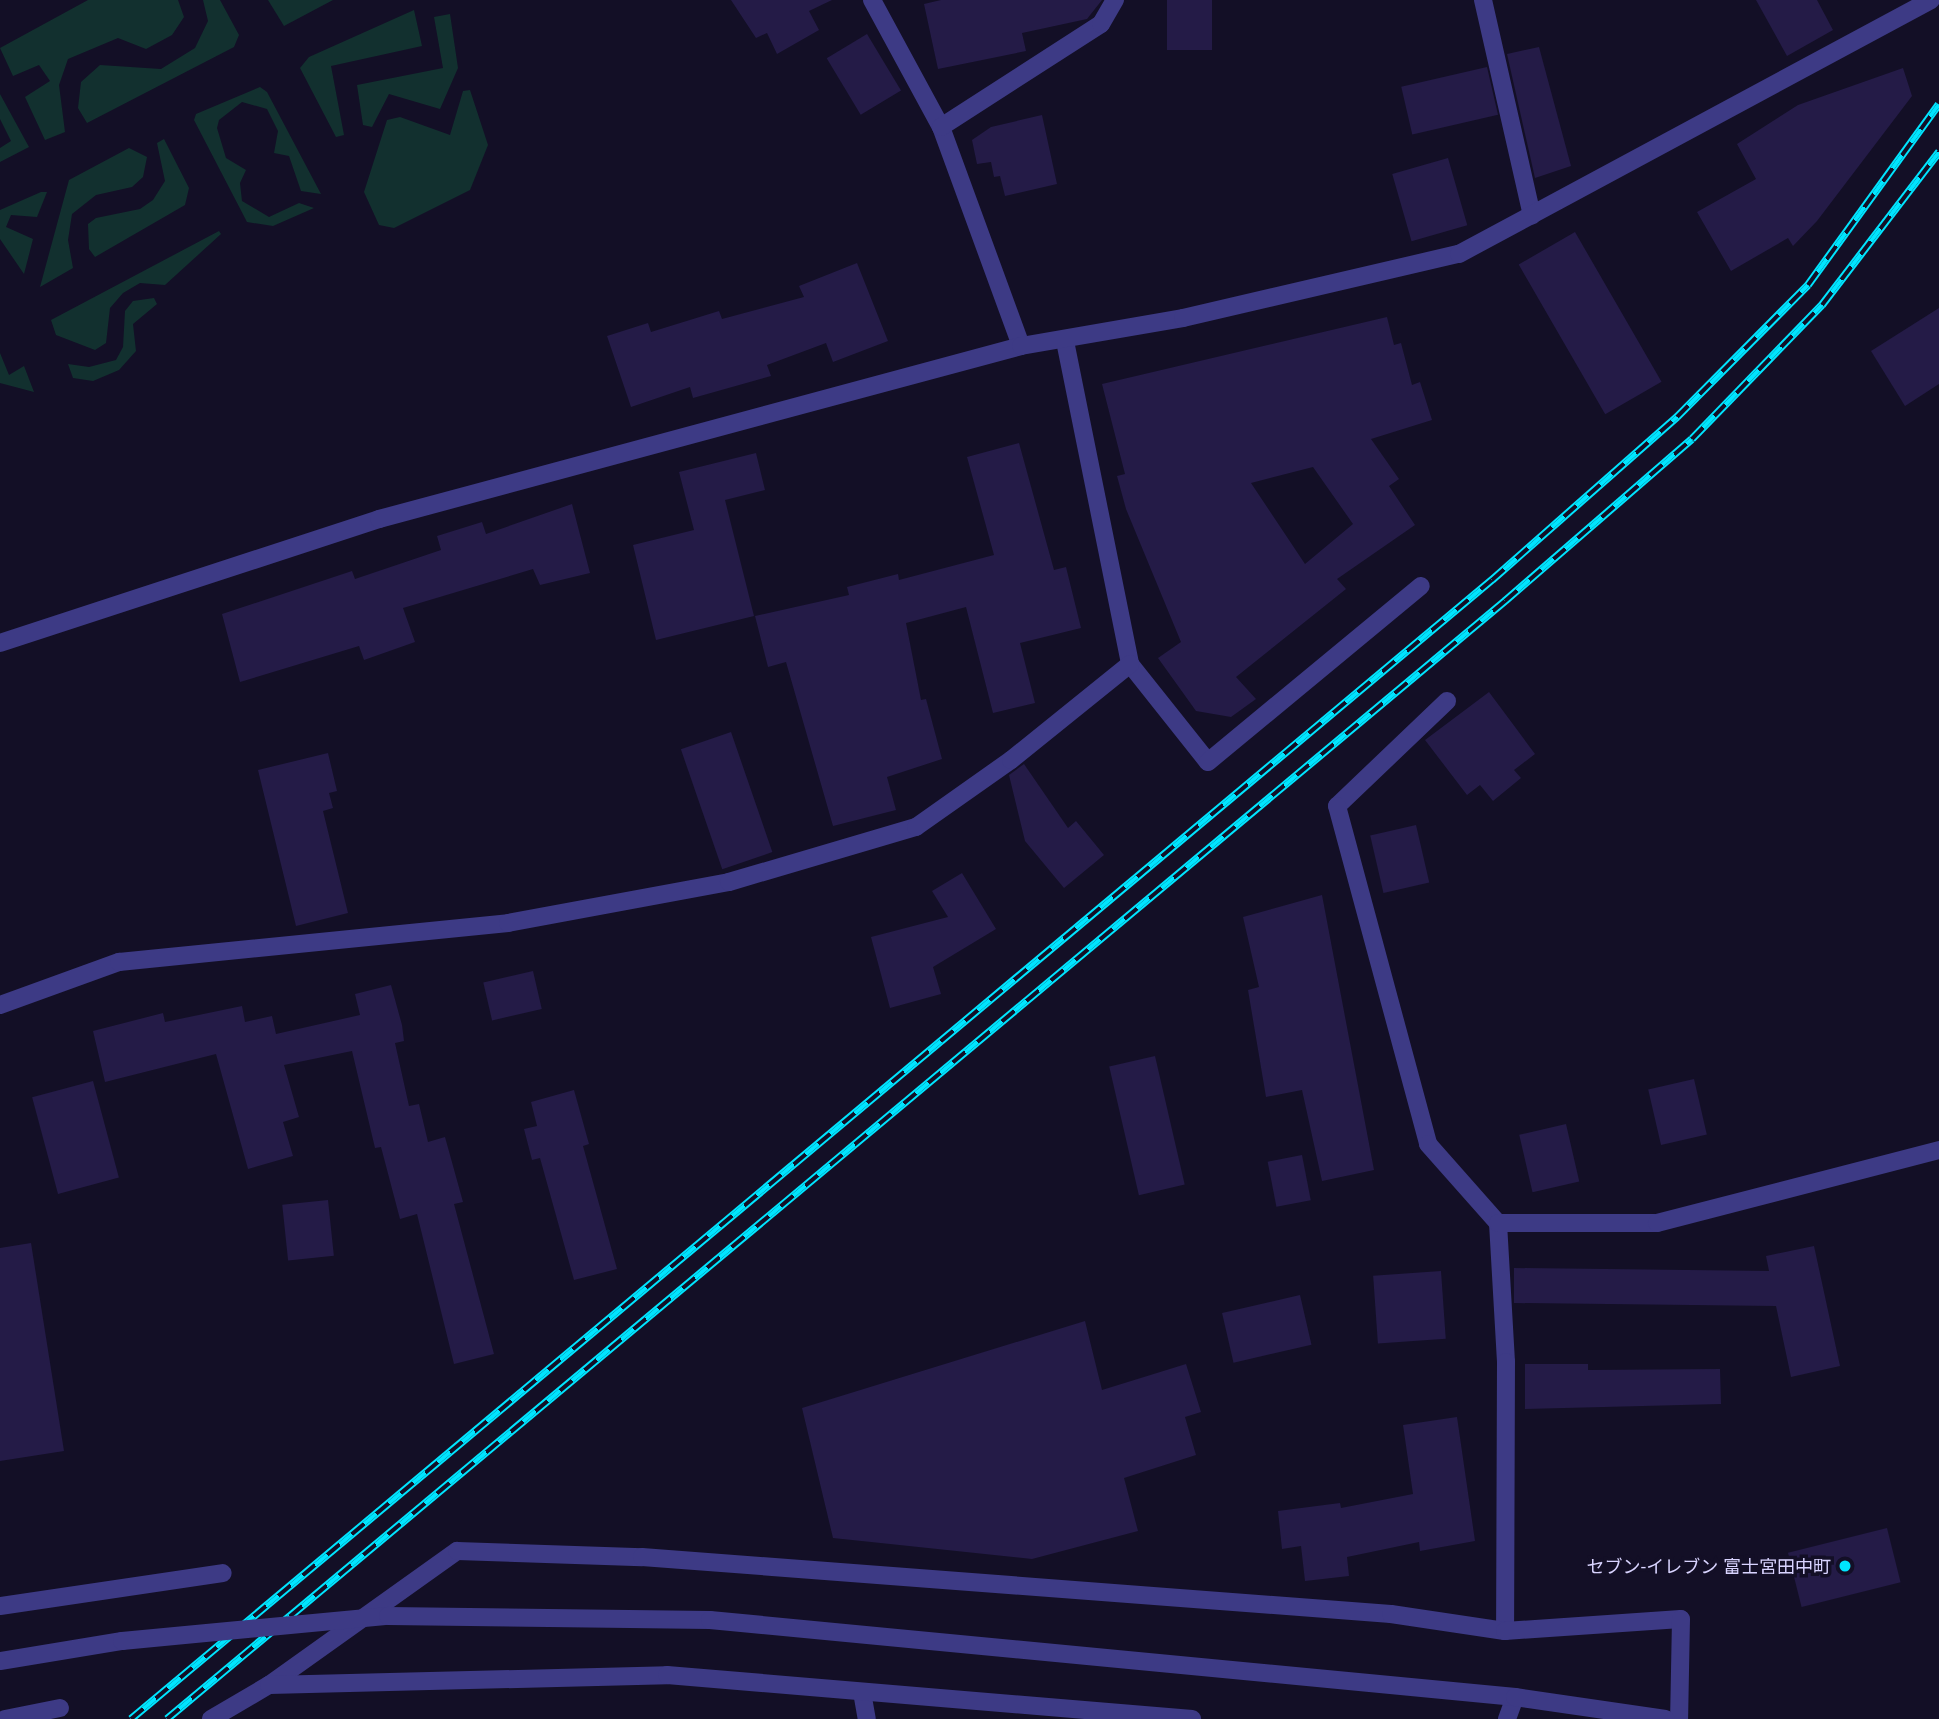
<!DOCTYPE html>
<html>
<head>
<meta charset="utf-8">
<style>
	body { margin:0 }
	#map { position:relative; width:1939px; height:1719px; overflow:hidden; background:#130f26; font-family:"Open Sans","Noto Sans JP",sans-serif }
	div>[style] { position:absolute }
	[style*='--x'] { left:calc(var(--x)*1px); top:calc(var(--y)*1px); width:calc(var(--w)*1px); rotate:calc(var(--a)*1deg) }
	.green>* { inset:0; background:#12302f }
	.building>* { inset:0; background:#241b47; transform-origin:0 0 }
	.minor>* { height:18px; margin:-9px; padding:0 9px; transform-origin:9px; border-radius:9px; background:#3d3a85 }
	.rail>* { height:8px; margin-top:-4px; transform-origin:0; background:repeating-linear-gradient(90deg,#130f26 0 16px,#00e5ff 0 32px); box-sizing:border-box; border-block:2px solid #00e5ff }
	.minor-bridge>* { height:18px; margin:-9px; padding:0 9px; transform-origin:9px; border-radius:9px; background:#3d3a85 }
	.dots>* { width:19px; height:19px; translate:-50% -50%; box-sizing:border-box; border:4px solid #130f26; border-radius:50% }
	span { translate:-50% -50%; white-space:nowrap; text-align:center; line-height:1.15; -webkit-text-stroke:7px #130f26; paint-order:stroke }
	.poi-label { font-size:18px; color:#d9d4ff }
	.right { translate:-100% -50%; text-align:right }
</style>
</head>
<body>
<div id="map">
	<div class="green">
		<div style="clip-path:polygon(88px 0,178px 0,184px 17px,172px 35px,146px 49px,118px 38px,68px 59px,59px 85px,65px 132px,45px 140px,25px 97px,50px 81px,39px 65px,13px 76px,0 48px)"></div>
		<div style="clip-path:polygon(203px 0,220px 0,239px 35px,234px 47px,87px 123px,78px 108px,81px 82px,100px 65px,161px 69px,195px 48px,208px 21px)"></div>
		<div style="clip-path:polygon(268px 0,333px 0,284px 26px)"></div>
		<div style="clip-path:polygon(414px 10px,422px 46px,331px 66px,344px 135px,336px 137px,300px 68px,309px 57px)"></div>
		<div style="clip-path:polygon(450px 14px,458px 68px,440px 109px,389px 94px,372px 127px,363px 125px,357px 85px,443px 68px,434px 17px)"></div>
		<div style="clip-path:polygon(260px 87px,267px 92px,321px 194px,301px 191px,289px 156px,274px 153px,278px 131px,267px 109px,242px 102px,219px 120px,217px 128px,226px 158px,246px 170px,240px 183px,242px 201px,269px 217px,299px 203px,314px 208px,273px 226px,247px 222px,194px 120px,196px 114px)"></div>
		<div style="clip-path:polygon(470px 90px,488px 145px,470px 190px,394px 228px,379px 225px,364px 192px,387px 120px,400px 117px,450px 135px,463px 91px)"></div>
		<div style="clip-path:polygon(0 94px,29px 147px,0 162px,0 148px,11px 141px,0 119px)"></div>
		<div style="clip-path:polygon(164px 139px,189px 188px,185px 205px,95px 257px,89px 249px,88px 224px,96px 218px,140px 209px,153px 200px,165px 181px,157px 143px)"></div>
		<div style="clip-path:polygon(129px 148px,147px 157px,143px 177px,132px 187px,96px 195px,72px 214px,68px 240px,73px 268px,40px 287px,69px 180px)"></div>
		<div style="clip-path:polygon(41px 192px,47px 192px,37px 217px,11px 215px,6px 227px,33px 239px,24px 274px,0 239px,0 210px)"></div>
		<div style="clip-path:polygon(219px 231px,221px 234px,165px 285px,140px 283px,123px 293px,110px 308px,106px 343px,95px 350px,56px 335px,51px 320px)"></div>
		<div style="clip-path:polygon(154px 298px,157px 304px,133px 324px,136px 351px,119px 370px,93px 381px,73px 378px,68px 364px,89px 367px,116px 360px,123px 347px,125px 311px,133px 301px)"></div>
		<div style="clip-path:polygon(0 353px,9px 375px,24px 366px,34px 392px,0 383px)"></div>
	</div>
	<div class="building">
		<div style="clip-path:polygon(731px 0,832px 0,809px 11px,819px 30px,777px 54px,767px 33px,756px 38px)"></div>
		<div style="clip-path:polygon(941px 0,1102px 0,1087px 19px,1022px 33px,1026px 51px,938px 69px,924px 4px)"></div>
		<div style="left:1167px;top:0;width:45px;height:50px"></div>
		<div style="clip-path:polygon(1756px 0,1817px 0,1833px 30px,1787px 56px)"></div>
		<div style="left:867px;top:34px;width:66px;height:47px;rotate:59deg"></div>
		<div style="clip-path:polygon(1539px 47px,1571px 166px,1535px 178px,1507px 54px)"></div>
		<div style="left:1487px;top:67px;width:49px;height:88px;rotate:77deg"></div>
		<div style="clip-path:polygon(1903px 68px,1912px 96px,1817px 221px,1793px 246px,1788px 238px,1731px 271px,1697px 212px,1756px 179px,1737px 144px,1798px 105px)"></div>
		<div style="clip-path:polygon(1042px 115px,1057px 184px,1005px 196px,1000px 176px,994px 177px,991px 162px,977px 164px,972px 140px,991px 127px)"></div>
		<div style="left:1448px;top:158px;width:70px;height:58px;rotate:74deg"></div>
		<div style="left:1575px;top:232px;width:173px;height:65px;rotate:60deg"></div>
		<div style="clip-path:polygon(857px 263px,888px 341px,833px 362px,826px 343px,767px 365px,771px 376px,693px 398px,690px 387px,631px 407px,607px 336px,648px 323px,651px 332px,719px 311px,722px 319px,804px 297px,799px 286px)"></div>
		<div style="clip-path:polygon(1939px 308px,1939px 384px,1905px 406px,1871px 351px)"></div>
		<div style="clip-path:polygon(evenodd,1387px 317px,1394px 345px,1401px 343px,1412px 385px,1420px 382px,1432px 420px,1371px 439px,1399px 479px,1389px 486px,1415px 525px,1337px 579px,1346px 589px,1236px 677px,1256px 699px,1231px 717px,1196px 711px,1158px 658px,1181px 642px,1126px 509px,1117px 476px,1125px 474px,1102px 384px,1387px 317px,1313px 467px,1353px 524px,1305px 564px,1251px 483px,1313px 467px)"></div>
		<div style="clip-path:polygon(1019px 443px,1054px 570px,1066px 567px,1081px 628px,1020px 643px,1035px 703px,993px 713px,966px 607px,906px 623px,921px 700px,926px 699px,942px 759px,887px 777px,896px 810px,833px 826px,786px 662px,768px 667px,755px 616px,849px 595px,847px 587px,898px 574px,899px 580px,994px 555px,967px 457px)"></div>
		<div style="clip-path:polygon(756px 453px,765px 490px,725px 500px,754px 616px,656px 640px,633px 545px,694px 530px,679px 472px)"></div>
		<div style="clip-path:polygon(572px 504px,590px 573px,540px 585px,533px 569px,403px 608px,415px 642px,364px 660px,359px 646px,240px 682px,222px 614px,352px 571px,355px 579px,441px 550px,437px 536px,482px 522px,486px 534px)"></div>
		<div style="clip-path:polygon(1489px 692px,1535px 754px,1514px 770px,1521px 778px,1493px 801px,1480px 785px,1467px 795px,1425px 740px)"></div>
		<div style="left:731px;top:732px;width:127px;height:53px;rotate:71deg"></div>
		<div style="clip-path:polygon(328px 753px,337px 791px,329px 793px,333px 808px,323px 811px,348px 913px,296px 926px,258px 770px)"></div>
		<div style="clip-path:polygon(1024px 764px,1068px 828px,1076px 821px,1104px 855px,1064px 888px,1025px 841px,1009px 775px)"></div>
		<div style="left:1416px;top:825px;width:59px;height:47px;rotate:77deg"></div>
		<div style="clip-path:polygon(962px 873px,996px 929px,933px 967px,941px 994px,890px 1008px,871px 937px,948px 917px,932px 891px)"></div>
		<div style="clip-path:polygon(1322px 895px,1374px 1170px,1322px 1181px,1302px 1090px,1266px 1097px,1248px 990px,1259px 987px,1243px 917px)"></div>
		<div style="left:533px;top:971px;width:39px;height:51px;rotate:77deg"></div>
		<div style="clip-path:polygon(391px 985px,402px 1025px,404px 1041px,395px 1043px,409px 1106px,419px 1104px,428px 1142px,445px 1137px,463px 1202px,454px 1204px,494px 1354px,454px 1364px,417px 1214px,400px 1219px,381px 1147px,375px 1148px,352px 1051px,284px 1065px,299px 1117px,283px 1122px,293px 1156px,248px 1169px,216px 1054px,105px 1082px,93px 1031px,163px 1013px,165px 1022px,242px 1006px,245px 1022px,272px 1016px,276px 1034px,360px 1015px,355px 994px)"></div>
		<div style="left:1155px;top:1056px;width:132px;height:47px;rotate:77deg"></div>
		<div style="left:1694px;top:1079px;width:57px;height:47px;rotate:77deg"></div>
		<div style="left:93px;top:1081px;width:100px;height:63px;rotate:75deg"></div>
		<div style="clip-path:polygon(574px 1090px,589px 1144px,583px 1146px,617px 1269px,574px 1280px,540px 1158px,532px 1160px,524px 1129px,537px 1126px,531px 1102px)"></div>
		<div style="left:1566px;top:1124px;width:59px;height:48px;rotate:77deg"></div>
		<div style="left:1302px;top:1155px;width:46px;height:35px;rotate:79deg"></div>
		<div style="left:328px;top:1200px;width:56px;height:46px;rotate:84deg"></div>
		<div style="clip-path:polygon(31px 1243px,64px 1451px,0 1461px,0 1248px)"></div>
		<div style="clip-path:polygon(1814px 1246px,1840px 1366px,1791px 1377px,1776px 1306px,1514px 1303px,1514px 1268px,1769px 1271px,1766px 1256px)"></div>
		<div style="left:1441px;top:1271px;width:68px;height:68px;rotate:86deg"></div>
		<div style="left:1300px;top:1295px;width:51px;height:80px;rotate:77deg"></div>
		<div style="clip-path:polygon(1085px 1321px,1102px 1390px,1186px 1364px,1201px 1412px,1185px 1417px,1196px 1455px,1124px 1478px,1138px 1531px,1032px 1559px,833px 1538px,802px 1408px)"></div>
		<div style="clip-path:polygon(1525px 1364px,1588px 1364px,1588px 1370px,1720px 1369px,1721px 1404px,1525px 1409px)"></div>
		<div style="clip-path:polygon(1457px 1417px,1475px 1541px,1420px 1551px,1419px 1542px,1347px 1557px,1349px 1576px,1305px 1581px,1301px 1546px,1282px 1549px,1278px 1511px,1340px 1503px,1341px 1508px,1413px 1494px,1403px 1425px)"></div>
		<div style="left:1887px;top:1528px;width:56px;height:102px;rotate:76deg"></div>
	</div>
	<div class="minor">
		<div style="--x:872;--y:0;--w:145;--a:61.5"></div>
		<div style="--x:941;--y:127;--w:233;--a:69.9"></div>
		<div style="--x:1483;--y:0;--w:221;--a:77.2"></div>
		<div style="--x:941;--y:127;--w:190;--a:-32.8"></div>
		<div style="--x:1101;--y:24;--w:28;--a:-60"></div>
		<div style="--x:1065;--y:341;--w:329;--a:78.6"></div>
		<div style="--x:1130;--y:664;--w:125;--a:51.5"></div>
		<div style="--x:1208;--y:762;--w:276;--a:-39.6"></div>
		<div style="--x:0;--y:643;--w:399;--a:-18.1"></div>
		<div style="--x:379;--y:519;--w:665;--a:-15.08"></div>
		<div style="--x:1021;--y:346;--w:164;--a:-9.8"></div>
		<div style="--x:1183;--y:318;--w:283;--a:-13.1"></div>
		<div style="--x:1459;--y:254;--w:536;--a:-28.29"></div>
		<div style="--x:1447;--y:701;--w:152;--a:136.3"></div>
		<div style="--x:1337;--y:806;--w:350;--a:74.9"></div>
		<div style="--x:1428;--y:1144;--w:106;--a:48.5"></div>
		<div style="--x:1498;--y:1223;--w:139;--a:86.7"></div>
		<div style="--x:1506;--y:1362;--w:269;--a:90.2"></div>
		<div style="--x:0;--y:1005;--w:127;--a:-19.9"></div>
		<div style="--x:119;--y:962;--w:391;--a:-5.7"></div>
		<div style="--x:508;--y:923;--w:225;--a:-10.5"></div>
		<div style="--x:729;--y:882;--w:195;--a:-16.4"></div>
		<div style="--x:916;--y:827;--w:116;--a:-35.2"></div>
		<div style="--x:1011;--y:760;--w:153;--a:-38.9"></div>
		<div style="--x:1498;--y:1223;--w:159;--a:0"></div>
		<div style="--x:1657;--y:1223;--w:291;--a:-14.5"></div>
		<div style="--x:0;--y:1606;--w:225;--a:-8.4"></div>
		<div style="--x:269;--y:1685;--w:231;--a:-35.5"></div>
		<div style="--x:457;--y:1551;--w:185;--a:1.9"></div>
		<div style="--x:642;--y:1557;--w:751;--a:4.35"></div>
		<div style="--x:1391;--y:1614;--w:115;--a:8.5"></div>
		<div style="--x:1505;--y:1631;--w:176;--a:-3.9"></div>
		<div style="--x:1681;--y:1619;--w:100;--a:91.1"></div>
		<div style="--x:862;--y:1692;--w:27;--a:80"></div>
		<div style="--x:5;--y:1719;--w:56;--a:-11.3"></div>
		<div style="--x:211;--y:1719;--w:67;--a:-30.4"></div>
		<div style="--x:269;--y:1685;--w:398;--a:-1.4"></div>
		<div style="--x:667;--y:1675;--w:527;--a:4.79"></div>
		<div style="--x:1507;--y:1719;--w:23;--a:-70"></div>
	</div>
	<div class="rail">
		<div style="--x:131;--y:1719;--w:1775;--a:-39.93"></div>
		<div style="--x:1492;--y:580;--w:247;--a:-41.4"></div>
		<div style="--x:1677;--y:417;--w:186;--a:-45.2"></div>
		<div style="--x:1808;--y:285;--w:223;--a:-54.1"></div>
		<div style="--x:167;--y:1719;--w:1744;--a:-39.88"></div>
		<div style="--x:1505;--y:601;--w:247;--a:-40.9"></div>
		<div style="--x:1692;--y:439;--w:187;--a:-45.9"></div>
		<div style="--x:1822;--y:305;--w:193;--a:-52.6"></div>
	</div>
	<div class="minor-bridge">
		<div style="--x:0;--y:1661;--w:124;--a:-9.3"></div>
		<div style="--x:122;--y:1641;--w:267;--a:-5.4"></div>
		<div style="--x:388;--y:1616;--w:322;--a:0.7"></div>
		<div style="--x:710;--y:1620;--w:809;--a:5.46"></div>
		<div style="--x:1515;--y:1697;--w:152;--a:8.3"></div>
	</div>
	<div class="dots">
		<div style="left:1845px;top:1566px;background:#00e5ff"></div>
	</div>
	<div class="poi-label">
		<span class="right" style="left:1831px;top:1566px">セブン-イレブン 富士宮田中町</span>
	</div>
</div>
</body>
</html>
